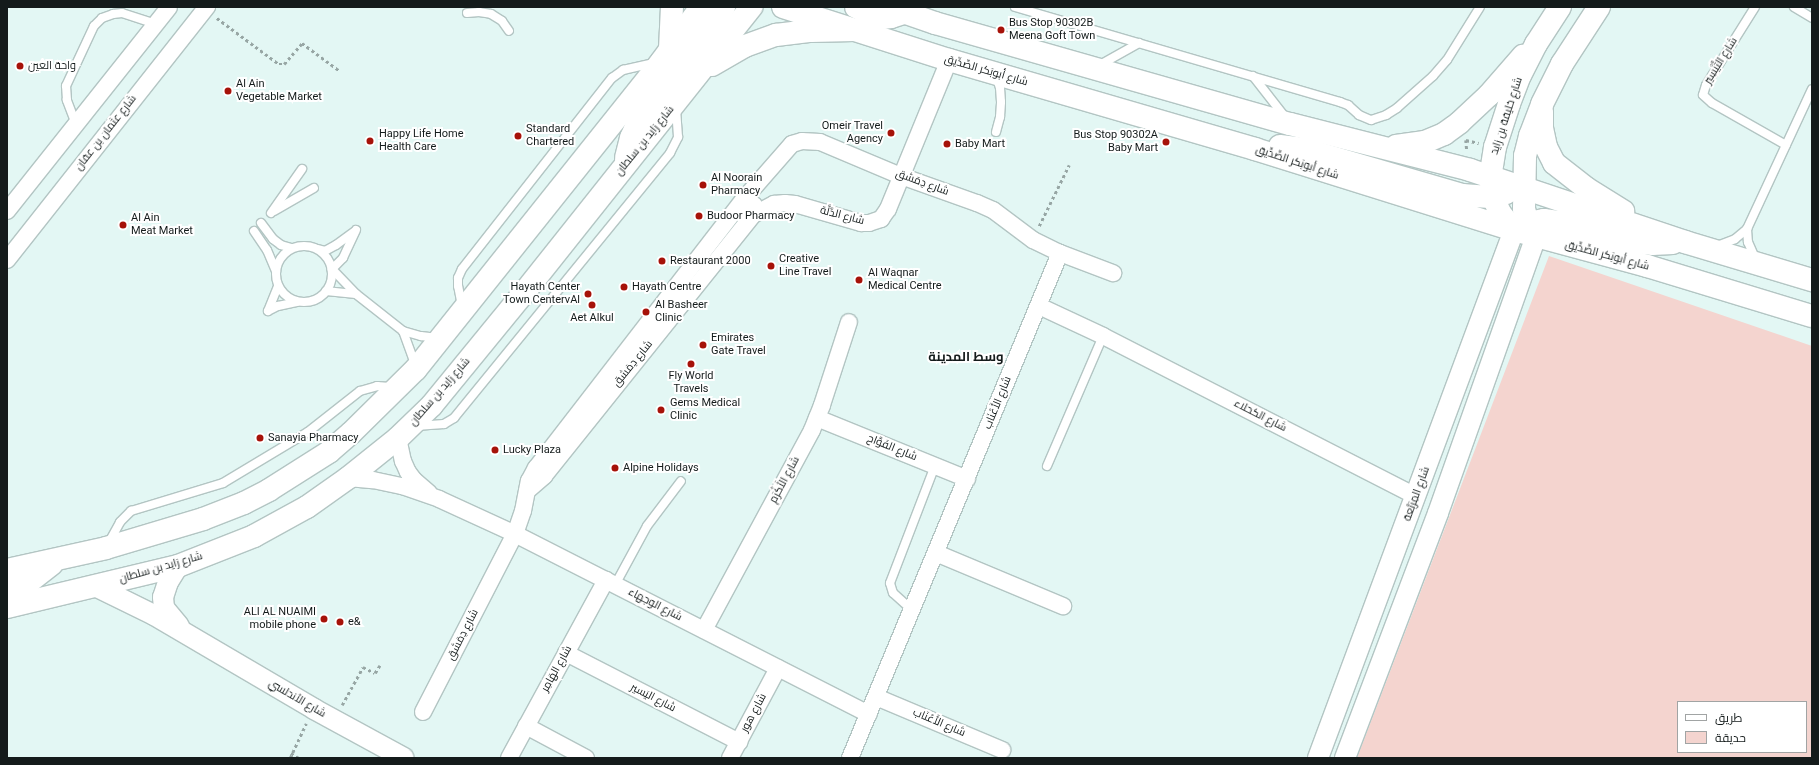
<!DOCTYPE html>
<html>
<head>
<meta charset="utf-8">
<style>
	body { margin:0 }
	#map { position:relative; width:1819px; height:765px; overflow:hidden; background:#e3f7f4; font-family:Roboto,Cairo,sans-serif }
	div>[style] { position:absolute }
	[style*='--x'] { left:calc(var(--x)*1px); top:calc(var(--y)*1px); width:calc(var(--w)*1px); rotate:calc(var(--a)*1deg) }
	.green>* { inset:0; background:#f4d4cf }
	.path>* { height:2.5px; margin-top:-1.25px; transform-origin:0; background:repeating-linear-gradient(90deg,#97a6a4 0 3px,transparent 0 6px) }
	.roads { filter:drop-shadow(1px 0 #b3c5c3) drop-shadow(-1px 0 #b3c5c3) drop-shadow(0 1px #b3c5c3) drop-shadow(0 -1px #b3c5c3) }
	.service>* { height:8px; margin:-4px; padding:0 4px; transform-origin:4px; border-radius:4px; background:#fff }
	.service>.ring { margin:-4px; padding:0; box-sizing:content-box; background:none; border:8px solid #fff; border-radius:50% }
	.minor>* { height:16px; margin:-8px; padding:0 8px; transform-origin:8px; border-radius:8px; background:#fff }
	.tertiary>* { height:20px; margin:-10px; padding:0 10px; transform-origin:10px; border-radius:10px; background:#fff }
	.primary>* { height:22px; margin:-11px; padding:0 11px; transform-origin:11px; border-radius:11px; background:#fff }
	.trunk>* { height:22px; margin:-11px; padding:0 11px; transform-origin:11px; border-radius:11px; background:#fff }
	.dots>* { width:11px; height:11px; translate:-50% -50%; box-sizing:border-box; border:2px solid #fff; border-radius:50% }
	span { translate:-50% -50%; white-space:nowrap; text-align:center; line-height:1.15; -webkit-text-stroke:4px #fff; paint-order:stroke }
	.poi-label { font-size:11px; color:#141b1b }
	.left { translate:0 -50%; text-align:left }
	.right { translate:-100% -50%; text-align:right }
	.street-label { font-size:11px; color:#141b1b }
	.quarter-label { font-size:13px; color:#141b1b; font-weight:700 }
	.frame { position:absolute; inset:0; border:8px solid #141b1b; pointer-events:none }
	.legend { position:absolute; left:1677px; top:701px; width:130px; height:52px; box-sizing:border-box; background:#fff; border:1px solid #a1a4a4; margin:0; padding:5px 7px; list-style:none; font-size:12px; color:#141b1b }
	.legend li { display:flex; align-items:center; gap:8px; height:20px }
	.legend b { width:20px; border:1px solid #a1a4a4 }
</style>
</head>
<body>
<div id="map">
	<div class="green">
		<div style="clip-path:polygon(evenodd,1549px 256px,1812px 346px,1812px 758px,1357px 758px,1549px 256px,1678px 702px,1806px 702px,1806px 752px,1678px 752px,1678px 702px)"></div>
	</div>
	<div class="path">
		<div style="--x:217;--y:18;--w:77;--a:36.6"></div>
		<div style="--x:279;--y:64;--w:5;--a:0"></div>
		<div style="--x:284;--y:64;--w:28;--a:-49"></div>
		<div style="--x:302;--y:43;--w:47;--a:36.4"></div>
		<div style="--x:1466;--y:140;--w:11;--a:85"></div>
		<div style="--x:1466;--y:140;--w:13;--a:13"></div>
		<div style="--x:1039;--y:226;--w:68;--a:-63.8"></div>
		<div style="--x:342;--y:705;--w:43;--a:-61.1"></div>
		<div style="--x:363;--y:667;--w:13;--a:27"></div>
		<div style="--x:375;--y:673;--w:9;--a:-58"></div>
		<div style="--x:291;--y:753;--w:9;--a:32"></div>
		<div style="--x:290;--y:758;--w:38;--a:-65"></div>
	</div>
	<div class="roads">
		<div class="service">
			<div style="--x:1015;--y:7;--w:339;--a:16.3"></div>
			<div style="--x:1340;--y:102;--w:9;--a:21"></div>
			<div style="--x:1348;--y:105;--w:15;--a:42"></div>
			<div style="--x:1359;--y:115;--w:13;--a:23"></div>
			<div style="--x:1371;--y:120;--w:16;--a:-18"></div>
			<div style="--x:1386;--y:115;--w:13;--a:-32"></div>
			<div style="--x:1397;--y:108;--w:48;--a:-41.6"></div>
			<div style="--x:1433;--y:76;--w:21;--a:-49"></div>
			<div style="--x:1447;--y:60;--w:62;--a:-58.1"></div>
			<div style="--x:1755;--y:7;--w:92;--a:122.1"></div>
			<div style="--x:1706;--y:85;--w:10;--a:107"></div>
			<div style="--x:1703;--y:95;--w:12;--a:42"></div>
			<div style="--x:1712;--y:103;--w:85;--a:29.6"></div>
			<div style="--x:1794;--y:7;--w:21;--a:31"></div>
			<div style="--x:467;--y:13;--w:12;--a:-5"></div>
			<div style="--x:479;--y:12;--w:12;--a:9"></div>
			<div style="--x:491;--y:14;--w:13;--a:32"></div>
			<div style="--x:502;--y:21;--w:12;--a:55"></div>
			<div style="--x:1098;--y:66;--w:47;--a:-29.3"></div>
			<div style="--x:1253;--y:76;--w:52;--a:52"></div>
			<div style="--x:76;--y:124;--w:26;--a:-111"></div>
			<div style="--x:67;--y:100;--w:14;--a:-94"></div>
			<div style="--x:66;--y:86;--w:66;--a:-65"></div>
			<div style="--x:94;--y:26;--w:11;--a:-45"></div>
			<div style="--x:102;--y:18;--w:12;--a:-20"></div>
			<div style="--x:113;--y:14;--w:9;--a:-6"></div>
			<div style="--x:122;--y:13;--w:36;--a:18"></div>
			<div style="--x:996;--y:132;--w:16;--a:-75"></div>
			<div style="--x:1000;--y:117;--w:15;--a:-86"></div>
			<div style="--x:1001;--y:102;--w:14;--a:-94"></div>
			<div style="--x:1000;--y:88;--w:13;--a:-108"></div>
			<div style="--x:274;--y:211;--w:46;--a:-29.9"></div>
			<div style="--x:271;--y:213;--w:54;--a:-54.8"></div>
			<div style="--x:261;--y:223;--w:20;--a:53"></div>
			<div style="--x:273;--y:239;--w:10;--a:37"></div>
			<div style="--x:281;--y:245;--w:10;--a:17"></div>
			<div style="--x:1747;--y:229;--w:13;--a:86"></div>
			<div style="--x:1748;--y:242;--w:17;--a:66"></div>
			<div style="--x:356;--y:230;--w:31;--a:115"></div>
			<div style="--x:343;--y:258;--w:16;--a:135"></div>
			<div style="--x:332;--y:269;--w:35;--a:46"></div>
			<div style="--x:356;--y:294;--w:60;--a:38.2"></div>
			<div style="--x:403;--y:331;--w:19;--a:16"></div>
			<div style="--x:421;--y:336;--w:17;--a:7"></div>
			<div style="--x:254;--y:231;--w:23;--a:56"></div>
			<div style="--x:267;--y:250;--w:23;--a:67"></div>
			<div style="--x:1717;--y:246;--w:19;--a:-21"></div>
			<div style="--x:1735;--y:239;--w:16;--a:-40"></div>
			<div style="--x:1747;--y:229;--w:154;--a:-65.1"></div>
			<div class="ring" style="left:276px;top:246px;width:48px;height:48px"></div>
			<div style="--x:318;--y:249;--w:7;--a:16"></div>
			<div style="--x:325;--y:251;--w:13;--a:-29"></div>
			<div style="--x:336;--y:245;--w:22;--a:-36"></div>
			<div style="--x:326;--y:291;--w:30;--a:6"></div>
			<div style="--x:462;--y:306;--w:20;--a:-101"></div>
			<div style="--x:458;--y:286;--w:8;--a:-90"></div>
			<div style="--x:458;--y:278;--w:10;--a:-66"></div>
			<div style="--x:462;--y:269;--w:243;--a:-51.9"></div>
			<div style="--x:612;--y:78;--w:14;--a:-36"></div>
			<div style="--x:623;--y:70;--w:32;--a:-13"></div>
			<div style="--x:268;--y:311;--w:11;--a:-27"></div>
			<div style="--x:278;--y:306;--w:19;--a:-12"></div>
			<div style="--x:268;--y:311;--w:27;--a:-68"></div>
			<div style="--x:403;--y:331;--w:35;--a:70"></div>
			<div style="--x:416;--y:426;--w:28;--a:-4"></div>
			<div style="--x:444;--y:424;--w:12;--a:-31"></div>
			<div style="--x:454;--y:418;--w:342;--a:-50.8"></div>
			<div style="--x:670;--y:153;--w:18;--a:-63"></div>
			<div style="--x:678;--y:137;--w:28;--a:-94"></div>
			<div style="--x:1047;--y:466;--w:142;--a:-66.7"></div>
			<div style="--x:108;--y:544;--w:25;--a:-61"></div>
			<div style="--x:120;--y:522;--w:16;--a:-45"></div>
			<div style="--x:131;--y:511;--w:96;--a:-16.9"></div>
			<div style="--x:223;--y:483;--w:99;--a:-31"></div>
			<div style="--x:308;--y:432;--w:66;--a:-38.3"></div>
			<div style="--x:360;--y:391;--w:18;--a:-16"></div>
			<div style="--x:377;--y:386;--w:16;--a:4"></div>
			<div style="--x:615;--y:585;--w:67;--a:-61.5"></div>
			<div style="--x:647;--y:526;--w:56;--a:-52.9"></div>
			<div style="--x:912;--y:610;--w:25;--a:-138"></div>
			<div style="--x:893;--y:593;--w:10;--a:-107"></div>
			<div style="--x:890;--y:583;--w:125;--a:-69"></div>
		</div>
		<div class="minor">
			<div style="--x:7;--y:211;--w:260;--a:-51.5"></div>
			<div style="--x:753;--y:215;--w:24;--a:-28"></div>
			<div style="--x:774;--y:204;--w:11;--a:-5"></div>
			<div style="--x:785;--y:203;--w:10;--a:6"></div>
			<div style="--x:795;--y:204;--w:69;--a:16.1"></div>
			<div style="--x:861;--y:223;--w:8;--a:0"></div>
			<div style="--x:869;--y:223;--w:13;--a:-18"></div>
			<div style="--x:881;--y:219;--w:12;--a:-55"></div>
			<div style="--x:888;--y:209;--w:161;--a:-67.7"></div>
			<div style="--x:7;--y:260;--w:323;--a:-51.7"></div>
			<div style="--x:1039;--y:306;--w:71;--a:25.1"></div>
			<div style="--x:1103;--y:336;--w:352;--a:27.1"></div>
			<div style="--x:817;--y:418;--w:162;--a:22.1"></div>
			<div style="--x:398;--y:438;--w:24;--a:78"></div>
			<div style="--x:403;--y:461;--w:12;--a:66"></div>
			<div style="--x:408;--y:472;--w:10;--a:53"></div>
			<div style="--x:414;--y:480;--w:20;--a:41"></div>
			<div style="--x:348;--y:478;--w:25;--a:5"></div>
			<div style="--x:373;--y:480;--w:30;--a:12"></div>
			<div style="--x:402;--y:486;--w:39;--a:19"></div>
			<div style="--x:439;--y:499;--w:84;--a:24.7"></div>
			<div style="--x:515;--y:534;--w:397;--a:27"></div>
			<div style="--x:527;--y:491;--w:23;--a:-41"></div>
			<div style="--x:544;--y:476;--w:334;--a:-51.3"></div>
			<div style="--x:753;--y:215;--w:6;--a:-72"></div>
			<div style="--x:755;--y:209;--w:4;--a:-104"></div>
			<div style="--x:754;--y:205;--w:12;--a:-156"></div>
			<div style="--x:936;--y:553;--w:138;--a:22.7"></div>
			<div style="--x:704;--y:630;--w:227;--a:-61.6"></div>
			<div style="--x:812;--y:430;--w:27;--a:-68"></div>
			<div style="--x:822;--y:405;--w:87;--a:-72"></div>
			<div style="--x:566;--y:653;--w:195;--a:27.2"></div>
			<div style="--x:876;--y:697;--w:137;--a:22.8"></div>
			<div style="--x:423;--y:712;--w:200;--a:-62.7"></div>
			<div style="--x:515;--y:534;--w:24;--a:-71"></div>
			<div style="--x:523;--y:511;--w:31;--a:-79"></div>
			<div style="--x:529;--y:481;--w:15;--a:-62"></div>
			<div style="--x:536;--y:468;--w:339;--a:-52.3"></div>
			<div style="--x:743;--y:200;--w:74;--a:-48.8"></div>
			<div style="--x:792;--y:144;--w:10;--a:-17"></div>
			<div style="--x:802;--y:141;--w:18;--a:3"></div>
			<div style="--x:820;--y:142;--w:88;--a:22.8"></div>
			<div style="--x:901;--y:176;--w:81;--a:19.6"></div>
			<div style="--x:977;--y:203;--w:17;--a:24"></div>
			<div style="--x:993;--y:210;--w:50;--a:36.9"></div>
			<div style="--x:1033;--y:240;--w:30;--a:26"></div>
			<div style="--x:1060;--y:253;--w:57;--a:20.7"></div>
			<div style="--x:526;--y:726;--w:68;--a:28.1"></div>
			<div style="--x:509;--y:758;--w:203;--a:-61.4"></div>
			<div style="--x:730;--y:758;--w:102;--a:-61.9"></div>
			<div style="--x:850;--y:758;--w:547;--a:-67.42"></div>
		</div>
		<div class="tertiary">
			<div style="--x:178;--y:566;--w:19;--a:122"></div>
			<div style="--x:168;--y:582;--w:16;--a:108"></div>
			<div style="--x:163;--y:597;--w:11;--a:85"></div>
			<div style="--x:164;--y:608;--w:23;--a:50"></div>
			<div style="--x:95;--y:586;--w:66;--a:26.2"></div>
			<div style="--x:154;--y:615;--w:186;--a:30.4"></div>
			<div style="--x:314;--y:709;--w:102;--a:28.6"></div>
			<div style="--x:1318;--y:758;--w:563;--a:-69.63"></div>
			<div style="--x:1345;--y:758;--w:262;--a:-69.2"></div>
			<div style="--x:1438;--y:513;--w:294;--a:-70.5"></div>
		</div>
		<div class="primary">
			<div style="--x:783;--y:7;--w:174;--a:17.7"></div>
			<div style="--x:949;--y:60;--w:319;--a:16.2"></div>
			<div style="--x:1255;--y:149;--w:271;--a:17.4"></div>
			<div style="--x:1514;--y:230;--w:138;--a:15.1"></div>
			<div style="--x:1647;--y:266;--w:172;--a:16.9"></div>
			<div style="--x:889;--y:7;--w:49;--a:19.2"></div>
			<div style="--x:935;--y:23;--w:369;--a:15.9"></div>
			<div style="--x:1290;--y:124;--w:186;--a:14.3"></div>
			<div style="--x:1470;--y:170;--w:227;--a:18.5"></div>
			<div style="--x:1685;--y:242;--w:133;--a:16.7"></div>
			<div style="--x:1560;--y:7;--w:44;--a:123"></div>
			<div style="--x:1536;--y:44;--w:35;--a:117"></div>
			<div style="--x:1520;--y:75;--w:31;--a:111"></div>
			<div style="--x:1509;--y:104;--w:45;--a:108"></div>
			<div style="--x:1495;--y:147;--w:30;--a:99"></div>
			<div style="--x:1490;--y:177;--w:20;--a:81"></div>
			<div style="--x:1493;--y:197;--w:17;--a:66"></div>
			<div style="--x:1500;--y:213;--w:22;--a:51"></div>
			<div style="--x:1514;--y:230;--w:16;--a:-27"></div>
			<div style="--x:1528;--y:223;--w:16;--a:-11"></div>
			<div style="--x:1544;--y:220;--w:14;--a:8"></div>
			<div style="--x:1558;--y:222;--w:79;--a:14.7"></div>
			<div style="--x:1634;--y:242;--w:18;--a:6"></div>
			<div style="--x:1652;--y:244;--w:21;--a:-3"></div>
			<div style="--x:1542;--y:112;--w:16;--a:90"></div>
			<div style="--x:1542;--y:128;--w:19;--a:78"></div>
			<div style="--x:1546;--y:147;--w:18;--a:63"></div>
			<div style="--x:1554;--y:163;--w:41;--a:38"></div>
			<div style="--x:1586;--y:188;--w:44;--a:31.9"></div>
			<div style="--x:1280;--y:146;--w:24;--a:7"></div>
			<div style="--x:1304;--y:149;--w:165;--a:16.2"></div>
			<div style="--x:1462;--y:195;--w:31;--a:4"></div>
			<div style="--x:1493;--y:197;--w:14;--a:-17"></div>
			<div style="--x:1396;--y:146;--w:29;--a:-8"></div>
			<div style="--x:1425;--y:142;--w:21;--a:-23"></div>
			<div style="--x:1444;--y:134;--w:19;--a:-36"></div>
			<div style="--x:1459;--y:123;--w:41;--a:-43"></div>
			<div style="--x:1489;--y:95;--w:52;--a:-48.9"></div>
			<div style="--x:1536;--y:235;--w:14;--a:-124"></div>
			<div style="--x:1528;--y:223;--w:15;--a:-106"></div>
			<div style="--x:1524;--y:209;--w:53;--a:-88.9"></div>
			<div style="--x:1525;--y:156;--w:21;--a:-76"></div>
			<div style="--x:1530;--y:136;--w:34;--a:-69"></div>
			<div style="--x:1542;--y:104;--w:45;--a:-63.4"></div>
			<div style="--x:1562;--y:64;--w:68;--a:-57"></div>
		</div>
		<div class="trunk">
			<div style="--x:856;--y:7;--w:20;--a:27"></div>
			<div style="--x:874;--y:16;--w:8;--a:14"></div>
			<div style="--x:882;--y:18;--w:9;--a:-6"></div>
			<div style="--x:891;--y:17;--w:13;--a:-18"></div>
			<div style="--x:670;--y:49;--w:42;--a:-87.3"></div>
			<div style="--x:712;--y:65;--w:38;--a:-30"></div>
			<div style="--x:745;--y:46;--w:33;--a:-20"></div>
			<div style="--x:776;--y:35;--w:35;--a:-7"></div>
			<div style="--x:811;--y:31;--w:43;--a:-1.3"></div>
			<div style="--x:626;--y:158;--w:21;--a:-76"></div>
			<div style="--x:631;--y:138;--w:24;--a:-66"></div>
			<div style="--x:641;--y:116;--w:137;--a:-52.7"></div>
			<div style="--x:7;--y:570;--w:101;--a:-12.5"></div>
			<div style="--x:106;--y:548;--w:101;--a:-16.6"></div>
			<div style="--x:203;--y:519;--w:44;--a:-21.3"></div>
			<div style="--x:244;--y:503;--w:28;--a:-27"></div>
			<div style="--x:269;--y:490;--w:71;--a:-32.3"></div>
			<div style="--x:329;--y:452;--w:29;--a:-41"></div>
			<div style="--x:351;--y:433;--w:91;--a:-44.6"></div>
			<div style="--x:416;--y:369;--w:393;--a:-51.4"></div>
			<div style="--x:661;--y:62;--w:68;--a:-54"></div>
			<div style="--x:7;--y:587;--w:24;--a:-15"></div>
			<div style="--x:30;--y:581;--w:28;--a:-38"></div>
			<div style="--x:7;--y:607;--w:176;--a:-13.5"></div>
			<div style="--x:178;--y:566;--w:82;--a:-21.5"></div>
			<div style="--x:254;--y:536;--w:60;--a:-28.7"></div>
			<div style="--x:307;--y:507;--w:50;--a:-35.3"></div>
			<div style="--x:348;--y:478;--w:64;--a:-38.7"></div>
			<div style="--x:398;--y:438;--w:47;--a:-44.1"></div>
			<div style="--x:432;--y:405;--w:144;--a:-50.7"></div>
			<div style="--x:523;--y:294;--w:367;--a:-51.5"></div>
		</div>
	</div>
	<div class="dots">
		<div style="left:1001px;top:30px;background:#a61209"></div>
		<div style="left:20px;top:66px;background:#a61209"></div>
		<div style="left:228px;top:91px;background:#a61209"></div>
		<div style="left:891px;top:133px;background:#a61209"></div>
		<div style="left:518px;top:136px;background:#a61209"></div>
		<div style="left:370px;top:141px;background:#a61209"></div>
		<div style="left:1166px;top:142px;background:#a61209"></div>
		<div style="left:947px;top:144px;background:#a61209"></div>
		<div style="left:703px;top:185px;background:#a61209"></div>
		<div style="left:699px;top:216px;background:#a61209"></div>
		<div style="left:123px;top:225px;background:#a61209"></div>
		<div style="left:662px;top:261px;background:#a61209"></div>
		<div style="left:771px;top:266px;background:#a61209"></div>
		<div style="left:859px;top:280px;background:#a61209"></div>
		<div style="left:624px;top:287px;background:#a61209"></div>
		<div style="left:588px;top:294px;background:#a61209"></div>
		<div style="left:592px;top:305px;background:#a61209"></div>
		<div style="left:646px;top:312px;background:#a61209"></div>
		<div style="left:703px;top:345px;background:#a61209"></div>
		<div style="left:691px;top:364px;background:#a61209"></div>
		<div style="left:661px;top:410px;background:#a61209"></div>
		<div style="left:260px;top:438px;background:#a61209"></div>
		<div style="left:495px;top:450px;background:#a61209"></div>
		<div style="left:615px;top:468px;background:#a61209"></div>
		<div style="left:324px;top:619px;background:#a61209"></div>
		<div style="left:340px;top:622px;background:#a61209"></div>
	</div>
	<div class="poi-label">
		<span class="left" style="left:1009px;top:30px">Bus Stop 90302B<br>Meena Goft Town</span>
		<span class="left" style="left:28px;top:66px">واحة العين</span>
		<span class="left" style="left:236px;top:91px">Al Ain<br>Vegetable Market</span>
		<span class="right" style="left:883px;top:133px">Omeir Travel<br>Agency</span>
		<span class="left" style="left:526px;top:136px">Standard<br>Chartered</span>
		<span class="left" style="left:379px;top:141px">Happy Life Home<br>Health Care</span>
		<span class="right" style="left:1158px;top:142px">Bus Stop 90302A<br>Baby Mart</span>
		<span class="left" style="left:955px;top:144px">Baby Mart</span>
		<span class="left" style="left:711px;top:185px">Al Noorain<br>Pharmacy</span>
		<span class="left" style="left:707px;top:216px">Budoor Pharmacy</span>
		<span class="left" style="left:131px;top:225px">Al Ain<br>Meat Market</span>
		<span class="left" style="left:779px;top:266px">Creative<br>Line Travel</span>
		<span class="left" style="left:670px;top:261px">Restaurant 2000</span>
		<span class="left" style="left:868px;top:280px">Al Waqnar<br>Medical Centre</span>
		<span class="left" style="left:632px;top:287px">Hayath Centre</span>
		<span class="right" style="left:580px;top:294px">Hayath Center<br>Town CentervAl</span>
		<span class="left" style="left:655px;top:312px">Al Basheer<br>Clinic</span>
		<span style="left:592px;top:318px">Aet Alkul</span>
		<span class="left" style="left:711px;top:345px">Emirates<br>Gate Travel</span>
		<span style="left:691px;top:383px">Fly World<br>Travels</span>
		<span class="left" style="left:670px;top:410px">Gems Medical<br>Clinic</span>
		<span class="left" style="left:268px;top:438px">Sanayia Pharmacy</span>
		<span class="left" style="left:503px;top:450px">Lucky Plaza</span>
		<span class="left" style="left:623px;top:468px">Alpine Holidays</span>
		<span class="right" style="left:316px;top:619px">ALI AL NUAIMI<br>mobile phone</span>
		<span class="left" style="left:348px;top:622px">e&amp;</span>
	</div>
	<div class="street-label">
		<span style="left:1721px;top:61px;rotate:-58deg">شارع التَّيْسِير</span>
		<span style="left:986px;top:71px;rotate:16deg">شارع أبوبَكر الصِّدِّيق</span>
		<span style="left:1507px;top:116px;rotate:-72deg">شارع خليفة بن زايد</span>
		<span style="left:106px;top:133px;rotate:-52deg">شارع عثمان بن عفان</span>
		<span style="left:645px;top:141px;rotate:-51deg">شارع زايد بن سلطان</span>
		<span style="left:1297px;top:163px;rotate:18deg">شارع أبوبَكر الصِّدِّيق</span>
		<span style="left:922px;top:183px;rotate:20deg">شارع دِمَشق</span>
		<span style="left:842px;top:216px;rotate:14deg">شارع الدَّلَّة</span>
		<span style="left:1607px;top:256px;rotate:15deg">شارع أبوبَكر الصِّدِّيق</span>
		<span style="left:633px;top:364px;rotate:-51deg">شارع دِمَشق</span>
		<span style="left:440px;top:392px;rotate:-49deg">شارع زايد بن سلطان</span>
		<span style="left:998px;top:403px;rotate:-68deg">شارع الأَعْنَاب</span>
		<span style="left:1260px;top:416px;rotate:27deg">شارع الكحلاء</span>
		<span style="left:892px;top:448px;rotate:22deg">شارع الفَوَّاح</span>
		<span style="left:785px;top:480px;rotate:-62deg">شارع الأَكْرَم</span>
		<span style="left:1417px;top:494px;rotate:-70deg">شارع المِرَبَّعة</span>
		<span style="left:161px;top:568px;rotate:-16deg">شارع زايد بن سلطان</span>
		<span style="left:655px;top:605px;rotate:27deg">شارع الوجهاء</span>
		<span style="left:463px;top:635px;rotate:-63deg">شارع دِمَشق</span>
		<span style="left:557px;top:669px;rotate:-61deg">شارع الهَامِر</span>
		<span style="left:653px;top:698px;rotate:27deg">شارع اليَسير</span>
		<span style="left:297px;top:699px;rotate:30deg">شارع الأندلسي</span>
		<span style="left:754px;top:713px;rotate:-62deg">شارع هور</span>
		<span style="left:939px;top:723px;rotate:23deg">شارع الأَعْنَاب</span>
	</div>
	<div class="quarter-label">
		<span style="left:966px;top:357px">وسط المدينة</span>
	</div>
	<div class="frame"></div>
	<ul class="legend">
	<li><b style="height:5px;background:#fff"></b>طريق</li>
	<li><b style="height:11px;background:#f4d4cf"></b>حديقة</li>
	</ul>
</div>
</body>
</html>
